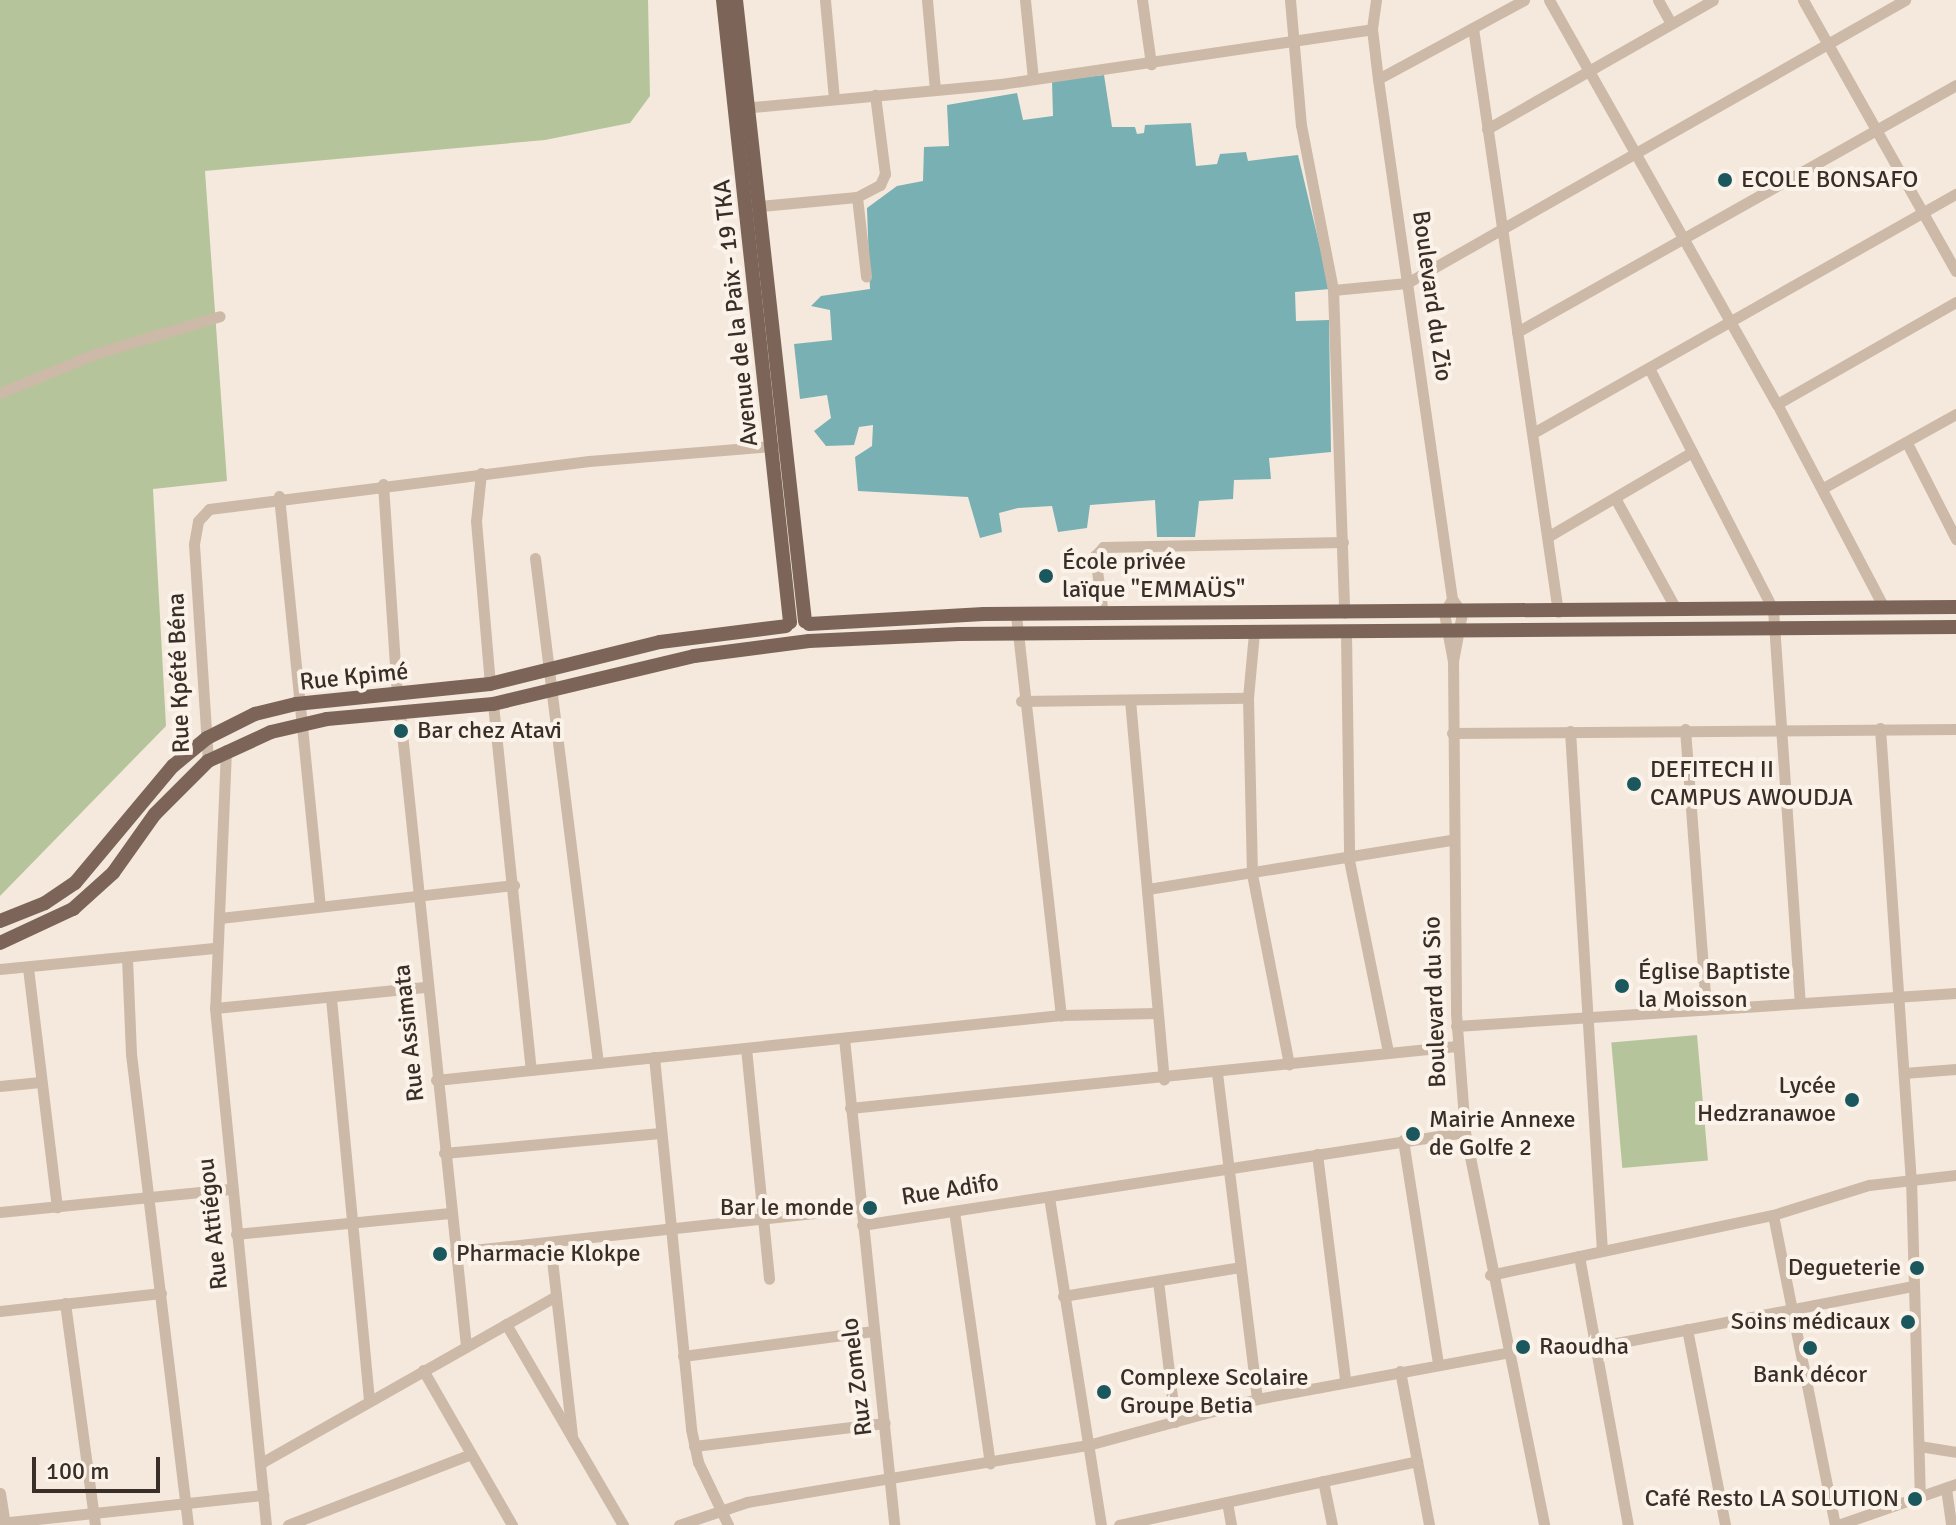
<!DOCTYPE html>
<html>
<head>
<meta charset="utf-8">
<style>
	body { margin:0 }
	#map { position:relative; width:1956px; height:1525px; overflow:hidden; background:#f4e9dc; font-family:Signika,sans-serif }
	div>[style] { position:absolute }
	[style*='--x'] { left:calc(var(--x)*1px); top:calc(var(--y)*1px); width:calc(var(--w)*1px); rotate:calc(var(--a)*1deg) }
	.green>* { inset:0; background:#b6c49b; transform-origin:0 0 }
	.water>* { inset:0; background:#79b0b3 }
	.minor>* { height:11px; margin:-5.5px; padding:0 5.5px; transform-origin:5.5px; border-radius:5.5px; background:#cdb9a7 }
	.major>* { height:14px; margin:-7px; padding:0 7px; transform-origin:7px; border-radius:7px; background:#7c6558 }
	.dots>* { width:22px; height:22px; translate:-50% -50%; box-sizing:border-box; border:4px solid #fbf3e9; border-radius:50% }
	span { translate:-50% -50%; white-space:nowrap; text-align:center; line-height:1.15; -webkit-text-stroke:8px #fbf3e9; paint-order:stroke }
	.poi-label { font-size:24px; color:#392e28 }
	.left { translate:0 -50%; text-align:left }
	.right { translate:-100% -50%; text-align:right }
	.street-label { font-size:24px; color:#392e28 }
	.scale { position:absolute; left:32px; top:1457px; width:128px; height:36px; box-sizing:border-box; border:4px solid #392e28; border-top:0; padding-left:10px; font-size:24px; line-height:28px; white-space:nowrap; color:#392e28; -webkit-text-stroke:6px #fbf3e9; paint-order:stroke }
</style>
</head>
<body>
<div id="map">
	<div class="green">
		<div style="clip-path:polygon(0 0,648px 0,650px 96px,630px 123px,545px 140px,205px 171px,227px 481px,153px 489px,166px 726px,0 896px)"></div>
		<div style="left:1697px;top:1035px;width:126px;height:86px;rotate:85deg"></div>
	</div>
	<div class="water">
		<div style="clip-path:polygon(1104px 75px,1112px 127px,1135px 127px,1137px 134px,1144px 133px,1145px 125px,1191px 123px,1196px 166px,1217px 164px,1220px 154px,1246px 152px,1248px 161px,1298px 155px,1330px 289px,1295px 292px,1296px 321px,1329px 320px,1331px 452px,1269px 458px,1271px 479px,1234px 480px,1233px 499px,1199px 501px,1195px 537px,1157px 537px,1155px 500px,1090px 505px,1087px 528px,1058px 532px,1052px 506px,1018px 508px,999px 513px,1002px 532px,980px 538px,968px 497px,858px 491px,855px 457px,872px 446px,873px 425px,859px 427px,854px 445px,826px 446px,814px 431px,831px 418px,827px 395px,800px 399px,794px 344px,832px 340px,830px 310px,811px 306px,821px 296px,870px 289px,867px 208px,897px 186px,923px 181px,924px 147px,949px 146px,947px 105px,1017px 93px,1023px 120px,1053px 116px,1052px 81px)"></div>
	</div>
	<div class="minor">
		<div style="--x:825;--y:0;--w:99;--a:84.8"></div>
		<div style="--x:927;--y:0;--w:89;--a:84.9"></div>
		<div style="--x:1025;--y:0;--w:79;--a:84.2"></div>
		<div style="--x:1142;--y:0;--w:65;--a:82"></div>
		<div style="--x:1290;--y:0;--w:125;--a:85"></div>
		<div style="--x:1301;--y:125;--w:168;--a:79"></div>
		<div style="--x:1333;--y:290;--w:323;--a:88"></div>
		<div style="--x:1376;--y:0;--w:29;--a:98"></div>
		<div style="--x:1372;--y:29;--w:50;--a:83.2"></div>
		<div style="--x:1378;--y:79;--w:525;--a:81.9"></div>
		<div style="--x:1452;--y:599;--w:17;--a:54"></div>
		<div style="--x:1462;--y:613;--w:49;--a:100.6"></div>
		<div style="--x:1549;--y:0;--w:464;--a:60.6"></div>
		<div style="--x:1777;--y:404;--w:230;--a:62.3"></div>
		<div style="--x:1658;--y:0;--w:26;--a:61"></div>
		<div style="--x:1803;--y:0;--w:311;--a:60.6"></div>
		<div style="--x:1473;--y:28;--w:590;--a:81.72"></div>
		<div style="--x:1378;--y:79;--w:166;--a:-28.4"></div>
		<div style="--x:742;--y:108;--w:260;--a:-5.3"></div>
		<div style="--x:1001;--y:84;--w:375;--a:-8.4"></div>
		<div style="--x:1487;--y:129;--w:260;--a:-29.7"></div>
		<div style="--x:857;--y:197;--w:80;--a:83.5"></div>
		<div style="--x:760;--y:206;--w:97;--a:-5.3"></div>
		<div style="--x:857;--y:197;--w:26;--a:-28"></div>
		<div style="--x:880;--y:185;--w:12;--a:-66"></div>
		<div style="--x:885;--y:174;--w:80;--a:-97.2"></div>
		<div style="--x:1333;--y:290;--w:74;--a:-5.4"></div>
		<div style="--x:1407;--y:283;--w:573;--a:-29.61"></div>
		<div style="--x:1517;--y:332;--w:504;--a:-29.36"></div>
		<div style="--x:1649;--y:368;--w:271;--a:62.8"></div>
		<div style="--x:1773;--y:609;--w:395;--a:86.1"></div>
		<div style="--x:0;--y:393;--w:105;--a:-22.4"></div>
		<div style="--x:97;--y:353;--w:128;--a:-16.7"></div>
		<div style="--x:1777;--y:404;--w:206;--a:-29.7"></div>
		<div style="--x:1533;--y:433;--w:486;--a:-29.5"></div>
		<div style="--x:1907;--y:443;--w:108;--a:63"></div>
		<div style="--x:481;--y:473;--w:48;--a:95.9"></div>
		<div style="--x:476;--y:521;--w:164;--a:85.1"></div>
		<div style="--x:383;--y:484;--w:211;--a:86.2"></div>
		<div style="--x:1823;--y:488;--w:152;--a:-29.1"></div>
		<div style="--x:279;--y:496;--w:412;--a:84.3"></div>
		<div style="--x:1615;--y:498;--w:127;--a:61.2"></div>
		<div style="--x:1549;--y:536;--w:166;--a:-30.4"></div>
		<div style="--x:535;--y:558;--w:509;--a:82.89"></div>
		<div style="--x:1452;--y:599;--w:16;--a:120"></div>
		<div style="--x:1444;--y:613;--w:49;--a:79.4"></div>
		<div style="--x:1453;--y:661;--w:352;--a:89.5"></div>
		<div style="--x:1456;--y:1013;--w:119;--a:85.7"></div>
		<div style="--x:1465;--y:1132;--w:401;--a:78.6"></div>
		<div style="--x:1103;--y:614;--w:59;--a:-97.9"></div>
		<div style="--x:1095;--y:556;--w:12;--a:-48"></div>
		<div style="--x:1103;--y:547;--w:240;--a:-1.2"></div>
		<div style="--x:1016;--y:615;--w:403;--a:83.6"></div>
		<div style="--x:1346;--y:632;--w:228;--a:89.2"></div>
		<div style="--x:1349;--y:860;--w:196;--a:78.5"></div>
		<div style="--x:1254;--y:633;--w:65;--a:95.3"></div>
		<div style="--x:1248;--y:698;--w:176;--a:88.7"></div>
		<div style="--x:1252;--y:874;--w:194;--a:79"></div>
		<div style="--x:1130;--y:700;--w:381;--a:84.9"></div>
		<div style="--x:1021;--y:701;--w:227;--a:-0.8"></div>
		<div style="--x:493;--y:704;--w:368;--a:84.1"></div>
		<div style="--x:400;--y:714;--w:635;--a:84.04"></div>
		<div style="--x:1880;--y:728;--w:451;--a:86.1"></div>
		<div style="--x:1911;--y:1178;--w:319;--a:88.4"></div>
		<div style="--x:1685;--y:729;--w:281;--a:85.7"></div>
		<div style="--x:1570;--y:731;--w:521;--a:86.48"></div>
		<div style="--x:1452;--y:733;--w:504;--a:-0.45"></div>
		<div style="--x:226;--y:750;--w:258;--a:92.4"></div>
		<div style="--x:215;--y:1008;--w:520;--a:84.37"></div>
		<div style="--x:208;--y:761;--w:217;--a:-93.7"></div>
		<div style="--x:194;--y:544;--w:23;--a:-80"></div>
		<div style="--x:198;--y:521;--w:16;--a:-47"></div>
		<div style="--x:209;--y:509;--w:383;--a:-7.2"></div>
		<div style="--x:589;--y:461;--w:185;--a:-4.7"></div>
		<div style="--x:1148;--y:889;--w:308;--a:-9.2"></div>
		<div style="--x:220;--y:918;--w:296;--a:-6.4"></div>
		<div style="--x:127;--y:958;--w:96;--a:87.6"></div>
		<div style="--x:131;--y:1054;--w:474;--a:83.1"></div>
		<div style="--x:28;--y:968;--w:241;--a:83.1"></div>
		<div style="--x:0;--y:969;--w:215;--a:-5.6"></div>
		<div style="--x:331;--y:998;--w:404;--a:84.6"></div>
		<div style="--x:215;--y:1008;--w:213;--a:-5.7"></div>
		<div style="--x:1456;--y:1026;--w:501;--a:-3.78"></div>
		<div style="--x:844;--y:1038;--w:490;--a:84.1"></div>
		<div style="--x:746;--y:1048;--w:232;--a:84.3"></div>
		<div style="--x:654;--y:1057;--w:374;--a:84.3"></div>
		<div style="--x:691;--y:1429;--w:34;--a:78"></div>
		<div style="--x:698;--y:1462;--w:70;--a:64.5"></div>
		<div style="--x:1217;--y:1073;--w:328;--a:83"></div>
		<div style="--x:1904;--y:1073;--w:52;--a:-4.4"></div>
		<div style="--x:436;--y:1080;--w:628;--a:-5.94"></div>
		<div style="--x:1061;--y:1015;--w:95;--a:-1.2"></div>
		<div style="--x:0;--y:1086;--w:40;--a:-5.7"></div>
		<div style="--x:850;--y:1108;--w:610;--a:-5.83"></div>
		<div style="--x:1403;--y:1140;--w:227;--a:81.1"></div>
		<div style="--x:444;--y:1153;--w:217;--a:-5.3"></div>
		<div style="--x:1317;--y:1154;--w:228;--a:82.9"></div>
		<div style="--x:1049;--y:1197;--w:332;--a:81"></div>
		<div style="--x:954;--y:1211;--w:255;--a:81.9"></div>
		<div style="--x:0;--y:1212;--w:231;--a:-5.7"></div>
		<div style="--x:1773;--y:1215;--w:316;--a:78.7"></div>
		<div style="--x:862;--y:1225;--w:610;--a:-8.77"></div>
		<div style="--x:236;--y:1234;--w:215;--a:-5.6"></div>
		<div style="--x:550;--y:1242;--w:193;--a:83.5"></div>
		<div style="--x:454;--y:1252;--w:408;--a:-6.2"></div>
		<div style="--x:1579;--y:1256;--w:273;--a:79.7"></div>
		<div style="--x:1490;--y:1275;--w:289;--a:-12"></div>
		<div style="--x:1773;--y:1215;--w:101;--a:-17.4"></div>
		<div style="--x:1869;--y:1185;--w:88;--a:-6.6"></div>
		<div style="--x:1158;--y:1281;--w:142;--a:83.1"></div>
		<div style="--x:1063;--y:1296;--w:179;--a:-9.3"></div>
		<div style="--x:65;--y:1303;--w:224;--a:82.3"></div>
		<div style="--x:0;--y:1311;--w:162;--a:-6.4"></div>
		<div style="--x:506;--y:1324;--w:233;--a:59.8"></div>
		<div style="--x:1687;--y:1329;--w:200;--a:79"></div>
		<div style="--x:1596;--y:1347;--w:322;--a:-10.9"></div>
		<div style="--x:683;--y:1356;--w:192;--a:-7.5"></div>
		<div style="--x:423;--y:1370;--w:179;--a:60.1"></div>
		<div style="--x:1400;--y:1371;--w:157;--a:79.3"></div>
		<div style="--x:694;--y:1446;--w:192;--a:-6.9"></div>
		<div style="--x:1919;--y:1446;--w:37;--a:9"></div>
		<div style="--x:261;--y:1463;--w:339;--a:-29.5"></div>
		<div style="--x:1323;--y:1481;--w:45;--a:78.4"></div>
		<div style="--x:1946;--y:1488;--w:37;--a:82"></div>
		<div style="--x:0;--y:1493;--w:31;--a:81"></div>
		<div style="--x:1227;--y:1502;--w:23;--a:80"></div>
		<div style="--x:0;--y:1523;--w:265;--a:-6.1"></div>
		<div style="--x:288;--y:1525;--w:196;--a:-21.2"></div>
		<div style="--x:679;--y:1525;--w:72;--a:-18.7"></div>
		<div style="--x:747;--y:1502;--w:346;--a:-9.5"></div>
		<div style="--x:1088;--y:1445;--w:175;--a:-15.2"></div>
		<div style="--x:1257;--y:1399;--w:253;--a:-10.5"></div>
		<div style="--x:1119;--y:1525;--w:305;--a:-12.1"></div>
		<div style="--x:1838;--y:1525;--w:125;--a:-19.2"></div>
	</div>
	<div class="major">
		<div style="--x:723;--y:0;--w:626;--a:83.85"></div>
		<div style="--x:736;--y:0;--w:625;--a:83.66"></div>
		<div style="--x:809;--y:624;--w:175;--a:-3.3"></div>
		<div style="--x:984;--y:614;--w:972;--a:-0.41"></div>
		<div style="--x:0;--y:921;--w:48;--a:-21.8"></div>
		<div style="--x:45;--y:903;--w:36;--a:-34"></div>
		<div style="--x:75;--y:883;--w:153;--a:-50.1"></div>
		<div style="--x:173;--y:766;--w:44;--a:-39.5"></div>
		<div style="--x:207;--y:738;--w:54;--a:-26.6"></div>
		<div style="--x:255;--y:714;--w:42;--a:-13.7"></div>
		<div style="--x:296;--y:704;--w:195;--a:-5.9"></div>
		<div style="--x:490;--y:684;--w:175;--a:-13.9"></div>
		<div style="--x:660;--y:642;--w:127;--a:-7.2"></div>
		<div style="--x:0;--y:943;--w:81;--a:-25"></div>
		<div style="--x:73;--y:909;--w:54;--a:-42"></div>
		<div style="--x:113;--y:873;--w:72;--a:-54.6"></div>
		<div style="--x:155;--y:814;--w:75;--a:-45"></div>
		<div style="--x:208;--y:761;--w:69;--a:-24.7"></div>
		<div style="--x:271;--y:732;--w:57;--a:-13.1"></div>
		<div style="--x:327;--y:719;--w:167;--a:-5.2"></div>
		<div style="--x:493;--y:704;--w:207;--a:-13.4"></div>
		<div style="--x:694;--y:656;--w:116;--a:-7.4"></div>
		<div style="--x:809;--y:641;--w:150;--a:-2.7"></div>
		<div style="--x:959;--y:634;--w:997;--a:-0.4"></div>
	</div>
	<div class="dots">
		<div style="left:1725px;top:180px;background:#1a585e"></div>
		<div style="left:1046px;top:576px;background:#1a585e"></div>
		<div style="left:401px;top:731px;background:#1a585e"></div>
		<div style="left:1634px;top:784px;background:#1a585e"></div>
		<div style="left:1622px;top:986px;background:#1a585e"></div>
		<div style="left:1852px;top:1100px;background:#1a585e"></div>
		<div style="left:1413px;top:1134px;background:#1a585e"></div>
		<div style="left:870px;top:1208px;background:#1a585e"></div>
		<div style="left:440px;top:1254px;background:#1a585e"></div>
		<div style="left:1917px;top:1268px;background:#1a585e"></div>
		<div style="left:1908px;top:1322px;background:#1a585e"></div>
		<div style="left:1523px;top:1347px;background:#1a585e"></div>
		<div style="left:1810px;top:1348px;background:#1a585e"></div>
		<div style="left:1104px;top:1392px;background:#1a585e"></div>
		<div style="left:1915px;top:1499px;background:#1a585e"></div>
	</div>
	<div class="poi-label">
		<span class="left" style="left:1741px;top:180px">ECOLE BONSAFO</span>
		<span class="left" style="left:1062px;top:576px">École privée<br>laïque "EMMAÜS"</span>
		<span class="left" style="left:417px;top:731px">Bar chez Atavi</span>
		<span class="left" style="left:1650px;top:784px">DEFITECH II<br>CAMPUS AWOUDJA</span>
		<span class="left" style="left:1638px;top:986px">Église Baptiste<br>la Moisson</span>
		<span class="right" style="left:1836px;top:1100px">Lycée<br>Hedzranawoe</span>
		<span class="left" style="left:1429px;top:1134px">Mairie Annexe<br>de Golfe 2</span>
		<span class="right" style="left:854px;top:1208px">Bar le monde</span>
		<span class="left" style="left:456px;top:1254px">Pharmacie Klokpe</span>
		<span class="right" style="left:1901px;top:1268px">Degueterie</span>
		<span class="right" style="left:1890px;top:1322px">Soins médicaux</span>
		<span class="left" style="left:1539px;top:1347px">Raoudha</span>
		<span style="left:1810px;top:1375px">Bank décor</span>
		<span class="left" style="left:1120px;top:1392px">Complexe Scolaire<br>Groupe Betia</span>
		<span class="right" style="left:1899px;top:1499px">Café Resto LA SOLUTION</span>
	</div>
	<div class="street-label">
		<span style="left:1432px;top:296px;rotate:82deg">Boulevard du Zio</span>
		<span style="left:736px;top:313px;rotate:-96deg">Avenue de la Paix - 19 TKA</span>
		<span style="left:179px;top:673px;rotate:-92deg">Rue Kpété Béna</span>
		<span style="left:354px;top:677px;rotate:-6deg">Rue Kpimé</span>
		<span style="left:1435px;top:1002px;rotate:-92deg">Boulevard du Sio</span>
		<span style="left:409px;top:1033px;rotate:-96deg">Rue Assimata</span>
		<span style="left:950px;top:1190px;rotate:-9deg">Rue Adifo</span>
		<span style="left:213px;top:1224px;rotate:-96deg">Rue Attiégou</span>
		<span style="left:857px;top:1377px;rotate:-97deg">Ruz Zomelo</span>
	</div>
	<div class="scale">100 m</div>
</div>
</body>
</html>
